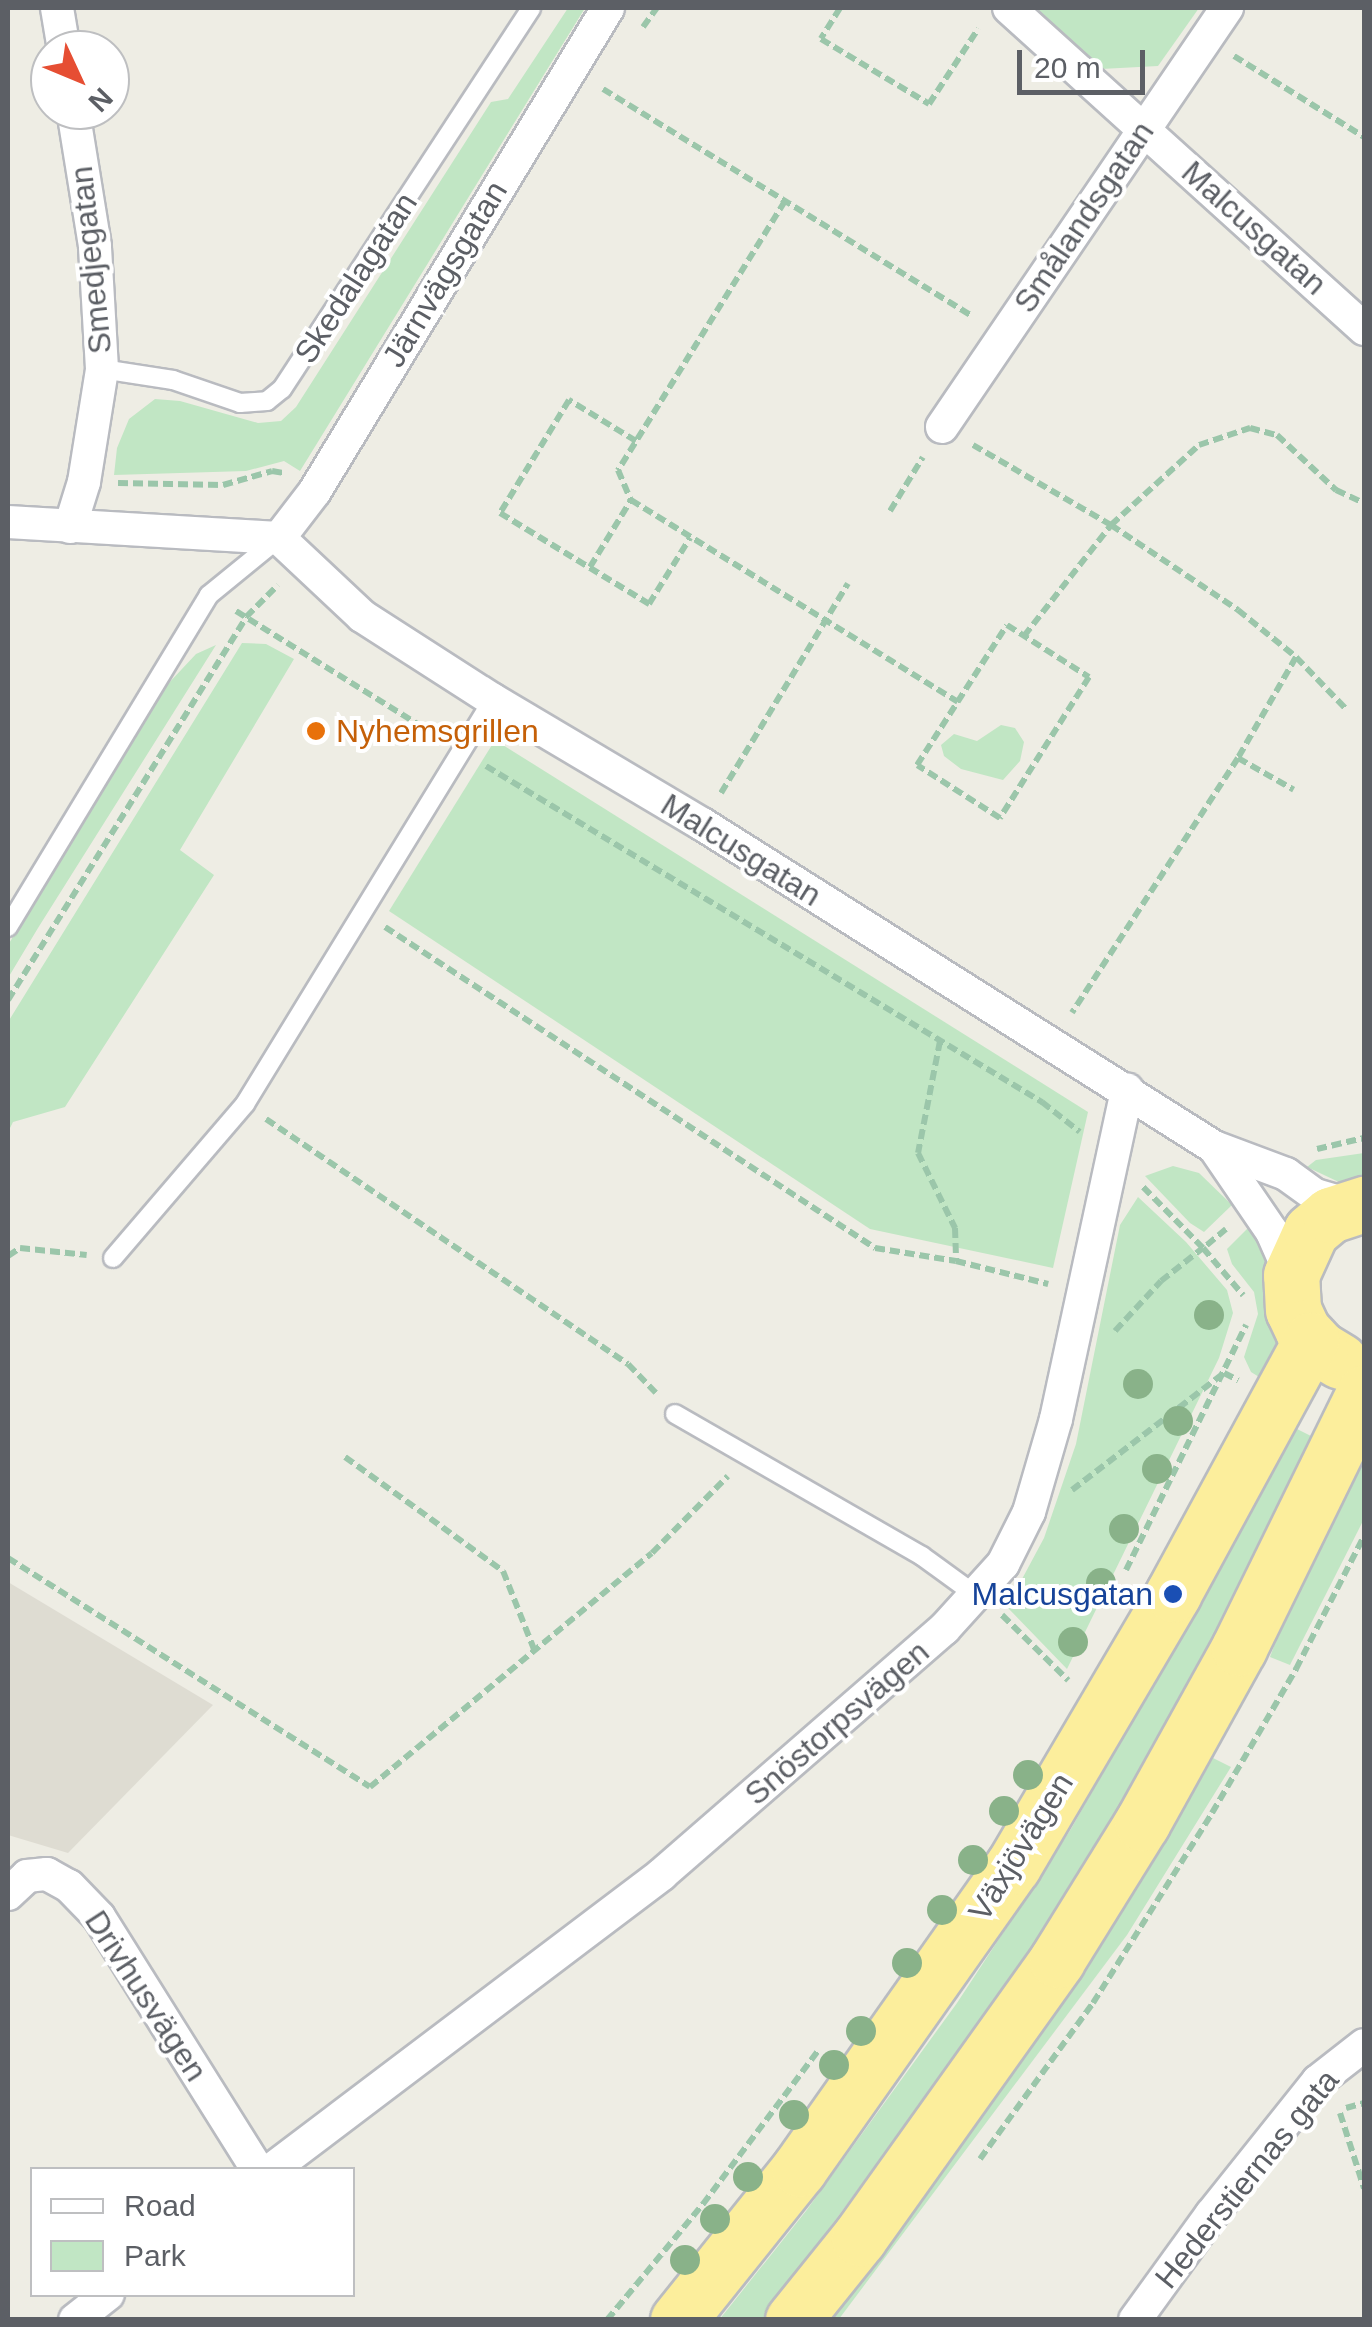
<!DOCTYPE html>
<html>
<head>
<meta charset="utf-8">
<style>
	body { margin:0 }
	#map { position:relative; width:1372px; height:2327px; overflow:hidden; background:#eeede4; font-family:Arial,sans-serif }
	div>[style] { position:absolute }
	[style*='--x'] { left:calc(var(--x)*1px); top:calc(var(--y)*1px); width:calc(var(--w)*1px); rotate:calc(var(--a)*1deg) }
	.education>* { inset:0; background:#dedcd2 }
	.green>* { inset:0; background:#c1e6c4 }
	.path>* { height:6px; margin-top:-3px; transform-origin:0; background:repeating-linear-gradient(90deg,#9bc6aa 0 10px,transparent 0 15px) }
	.roads { filter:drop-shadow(2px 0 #b9bbc0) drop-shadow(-2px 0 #b9bbc0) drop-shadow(0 2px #b9bbc0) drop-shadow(0 -2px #b9bbc0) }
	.service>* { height:18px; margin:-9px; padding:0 9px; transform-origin:9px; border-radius:9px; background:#fff }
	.minor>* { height:32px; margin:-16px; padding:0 16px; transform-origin:16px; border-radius:16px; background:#fff }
	.trunk>* { height:55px; margin:-27.5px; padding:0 27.5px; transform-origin:27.5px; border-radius:27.5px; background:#fcee9c }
	.trees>* { width:30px; height:30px; margin:-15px; border-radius:50%; background:#89b289 }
	.dots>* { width:28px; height:28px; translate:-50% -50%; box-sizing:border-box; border:5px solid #fff; border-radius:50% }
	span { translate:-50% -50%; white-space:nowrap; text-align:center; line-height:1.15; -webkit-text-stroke:8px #fff; paint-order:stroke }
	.street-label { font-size:32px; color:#5c5f65 }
	.food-label { font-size:32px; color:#c56008 }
	.left { translate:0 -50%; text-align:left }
	.transit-label { font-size:32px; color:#164399 }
	.right { translate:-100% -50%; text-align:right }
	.frame { position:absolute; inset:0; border:10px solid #5c5f65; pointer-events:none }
	.legend { position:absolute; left:30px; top:2167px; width:325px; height:130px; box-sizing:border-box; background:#fff; border:2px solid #bebfc1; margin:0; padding:12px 18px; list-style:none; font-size:30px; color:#5c5f65 }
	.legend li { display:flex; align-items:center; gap:20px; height:50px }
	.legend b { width:50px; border:2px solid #bebfc1 }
	.north { position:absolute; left:30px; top:30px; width:100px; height:100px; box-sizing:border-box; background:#fff; border:2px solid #bebfc1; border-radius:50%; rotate:134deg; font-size:28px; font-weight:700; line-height:40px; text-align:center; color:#5c5f65 }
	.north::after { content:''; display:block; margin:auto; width:35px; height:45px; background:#e64e33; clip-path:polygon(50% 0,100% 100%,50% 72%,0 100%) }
	.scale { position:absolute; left:1017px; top:50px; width:128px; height:45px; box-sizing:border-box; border:5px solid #5c5f65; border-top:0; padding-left:12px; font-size:30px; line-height:35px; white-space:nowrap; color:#5c5f65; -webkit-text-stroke:8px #fff; paint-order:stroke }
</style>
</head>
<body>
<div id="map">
	<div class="education">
		<div style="clip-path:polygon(8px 1582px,213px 1705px,68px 1853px,8px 1835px)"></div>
	</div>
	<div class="green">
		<div style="clip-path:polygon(568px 8px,585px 8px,300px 471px,284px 461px,246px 471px,114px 475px,117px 448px,129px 419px,155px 399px,180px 401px,258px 423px,281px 421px,296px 407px,491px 102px,508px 99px)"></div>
		<div style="clip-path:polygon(1033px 8px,1199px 8px,1158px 66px,1101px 69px)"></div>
		<div style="clip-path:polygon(242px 643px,266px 644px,294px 659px,180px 850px,214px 875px,65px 1107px,13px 1122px,8px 1132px,8px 1022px)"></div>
		<div style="clip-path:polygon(216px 645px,38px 928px,8px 978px,8px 945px,167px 685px,196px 654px)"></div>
		<div style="clip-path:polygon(1001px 725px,1015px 728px,1024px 742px,1020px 761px,1003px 780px,961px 769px,944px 756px,941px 745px,954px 734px,977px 741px)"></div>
		<div style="clip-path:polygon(495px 740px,1088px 1112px,1053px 1268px,870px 1229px,389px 911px)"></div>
		<div style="clip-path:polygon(1364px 1153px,1364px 1182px,1341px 1183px,1307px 1167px,1316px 1160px)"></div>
		<div style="clip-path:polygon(1173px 1166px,1199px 1173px,1232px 1205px,1204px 1232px,1190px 1223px,1145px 1176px)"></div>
		<div style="clip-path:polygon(1138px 1197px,1186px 1242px,1227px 1290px,1233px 1313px,1219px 1358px,1067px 1669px,1007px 1607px,1044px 1538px,1076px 1444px,1120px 1225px)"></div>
		<div style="clip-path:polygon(1251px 1225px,1266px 1257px,1279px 1341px,1272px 1385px,1251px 1372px,1244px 1357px,1258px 1314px,1254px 1292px,1232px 1264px,1227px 1249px)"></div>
		<div style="clip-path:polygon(1287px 1424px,1323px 1442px,1072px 1897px,763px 2319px,719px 2320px,806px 2211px,957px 2003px,1071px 1829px,1225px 1555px)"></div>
		<div style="clip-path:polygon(1352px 1455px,1364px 1463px,1364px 1519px,1290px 1665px,1270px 1657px,1321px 1518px)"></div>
		<div style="clip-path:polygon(1213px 1758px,1231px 1767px,1127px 1935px,839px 2319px,801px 2320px,1104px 1894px,1178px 1818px)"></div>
	</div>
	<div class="path">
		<div style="--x:840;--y:8;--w:36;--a:122"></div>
		<div style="--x:821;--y:39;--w:126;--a:31"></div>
		<div style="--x:929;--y:104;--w:90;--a:-56.8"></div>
		<div style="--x:643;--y:27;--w:24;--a:-54"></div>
		<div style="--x:1234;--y:56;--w:153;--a:31.9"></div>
		<div style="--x:603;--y:89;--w:433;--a:31.6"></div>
		<div style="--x:785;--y:201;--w:317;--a:121.8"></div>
		<div style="--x:618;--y:470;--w:33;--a:67"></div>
		<div style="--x:631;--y:500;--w:384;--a:31.7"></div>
		<div style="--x:636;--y:441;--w:79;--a:-148.5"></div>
		<div style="--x:569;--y:400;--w:132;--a:121.4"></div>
		<div style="--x:500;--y:513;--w:175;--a:31.4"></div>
		<div style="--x:649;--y:604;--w:78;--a:-58.2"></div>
		<div style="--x:973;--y:445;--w:160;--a:30.1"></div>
		<div style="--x:1111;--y:525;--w:153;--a:33.8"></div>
		<div style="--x:1238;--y:610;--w:75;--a:39"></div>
		<div style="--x:1296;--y:657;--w:116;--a:119.9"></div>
		<div style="--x:1238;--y:758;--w:304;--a:123.1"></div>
		<div style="--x:118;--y:483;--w:105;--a:1.1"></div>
		<div style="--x:223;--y:485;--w:51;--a:-15.9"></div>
		<div style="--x:272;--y:471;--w:11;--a:10"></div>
		<div style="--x:890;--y:511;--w:63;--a:-58.6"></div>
		<div style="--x:590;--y:567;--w:79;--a:-58.5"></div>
		<div style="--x:236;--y:611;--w:237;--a:31.9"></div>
		<div style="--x:1007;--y:625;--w:97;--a:32.4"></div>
		<div style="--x:1089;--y:677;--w:167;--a:122.3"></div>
		<div style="--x:1000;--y:818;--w:98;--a:-147.4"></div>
		<div style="--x:917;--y:765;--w:166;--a:-57.3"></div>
		<div style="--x:1024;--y:636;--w:141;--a:-51.9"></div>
		<div style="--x:1111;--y:525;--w:119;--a:-42.3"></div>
		<div style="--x:1199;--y:445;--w:54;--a:-18.4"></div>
		<div style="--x:1250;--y:428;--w:28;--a:15"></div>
		<div style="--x:1277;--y:435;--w:81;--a:43"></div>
		<div style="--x:1336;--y:490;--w:31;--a:25"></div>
		<div style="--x:1296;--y:657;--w:72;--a:46.1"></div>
		<div style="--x:1238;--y:758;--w:64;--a:29.7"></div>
		<div style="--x:486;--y:766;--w:650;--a:31.15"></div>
		<div style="--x:1042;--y:1102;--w:48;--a:38.3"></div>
		<div style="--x:721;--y:793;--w:245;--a:-58.8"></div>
		<div style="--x:385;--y:927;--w:586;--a:33.23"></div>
		<div style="--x:875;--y:1248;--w:82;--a:9.1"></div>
		<div style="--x:956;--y:1261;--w:95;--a:14"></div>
		<div style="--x:8;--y:1000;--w:451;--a:-58.1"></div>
		<div style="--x:246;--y:617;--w:45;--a:-45"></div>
		<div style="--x:940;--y:1041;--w:114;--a:101.1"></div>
		<div style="--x:918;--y:1153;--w:84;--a:63.7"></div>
		<div style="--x:955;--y:1228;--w:33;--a:88"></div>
		<div style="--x:266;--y:1119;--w:437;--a:34.1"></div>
		<div style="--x:628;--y:1364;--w:40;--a:46"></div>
		<div style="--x:1317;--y:1149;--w:48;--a:-13.2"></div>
		<div style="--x:1226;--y:1229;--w:30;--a:140"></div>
		<div style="--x:1203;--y:1248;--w:62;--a:49.6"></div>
		<div style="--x:8;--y:1256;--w:14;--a:-34"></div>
		<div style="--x:20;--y:1248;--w:67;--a:6"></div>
		<div style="--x:1115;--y:1331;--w:68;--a:-47.4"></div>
		<div style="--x:1161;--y:1281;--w:53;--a:-38.2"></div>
		<div style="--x:1203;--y:1248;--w:87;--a:-134.5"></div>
		<div style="--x:345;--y:1457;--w:195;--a:35.8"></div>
		<div style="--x:503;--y:1571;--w:87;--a:68.4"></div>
		<div style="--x:1072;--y:1490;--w:192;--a:-37.6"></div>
		<div style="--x:1224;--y:1373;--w:16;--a:27"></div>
		<div style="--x:8;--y:1558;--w:428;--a:32.3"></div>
		<div style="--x:370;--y:1787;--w:366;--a:-39.7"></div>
		<div style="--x:652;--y:1553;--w:108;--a:-45.4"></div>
		<div style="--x:1126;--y:1570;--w:273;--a:-63.9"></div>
		<div style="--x:1002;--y:1615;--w:93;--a:44.6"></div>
		<div style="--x:1346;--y:2108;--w:19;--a:-16"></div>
		<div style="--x:1340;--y:2113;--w:79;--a:72.3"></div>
		<div style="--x:980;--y:2159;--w:193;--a:-54.1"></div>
		<div style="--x:1093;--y:2003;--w:224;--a:-57.9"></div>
		<div style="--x:1212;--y:1813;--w:167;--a:-59.7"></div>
		<div style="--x:1296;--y:1669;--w:149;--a:-62.9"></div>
		<div style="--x:607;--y:2320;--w:151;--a:-50.4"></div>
		<div style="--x:703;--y:2204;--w:191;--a:-53.1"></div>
	</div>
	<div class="roads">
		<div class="service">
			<div style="--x:102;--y:369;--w:72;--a:8.8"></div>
			<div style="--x:173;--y:380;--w:71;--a:18.9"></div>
			<div style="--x:240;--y:403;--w:27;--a:-4"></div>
			<div style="--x:267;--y:401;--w:19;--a:-39"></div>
			<div style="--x:282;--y:389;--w:455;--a:-56.8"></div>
			<div style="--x:8;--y:927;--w:388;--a:-58.8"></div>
			<div style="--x:209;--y:595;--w:90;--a:-39.2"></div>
			<div style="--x:113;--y:1258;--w:203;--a:-49.4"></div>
			<div style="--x:245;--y:1104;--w:474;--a:-58.5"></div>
			<div style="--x:675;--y:1414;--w:285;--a:29.9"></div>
			<div style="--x:922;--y:1556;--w:68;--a:36"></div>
		</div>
		<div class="minor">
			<div style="--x:57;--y:8;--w:43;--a:80.5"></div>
			<div style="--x:1009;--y:8;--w:479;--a:42.1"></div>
			<div style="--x:942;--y:427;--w:507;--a:-55.78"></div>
			<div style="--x:8;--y:522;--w:271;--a:3.4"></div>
			<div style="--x:70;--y:527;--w:47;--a:-72.7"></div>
			<div style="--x:84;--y:482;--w:114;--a:-80.9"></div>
			<div style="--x:102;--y:369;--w:123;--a:-93.3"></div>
			<div style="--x:95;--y:246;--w:138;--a:-99.2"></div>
			<div style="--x:279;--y:538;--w:114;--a:43.2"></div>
			<div style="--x:362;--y:616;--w:156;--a:32.7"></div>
			<div style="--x:493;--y:700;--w:243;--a:30.7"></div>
			<div style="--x:702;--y:824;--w:605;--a:32.25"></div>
			<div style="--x:1214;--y:1147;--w:77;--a:20.6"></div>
			<div style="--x:1286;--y:1174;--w:36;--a:36"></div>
			<div style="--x:1315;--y:1195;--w:40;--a:16"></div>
			<div style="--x:279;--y:538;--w:59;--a:-52.5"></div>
			<div style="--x:315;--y:491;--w:565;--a:-58.76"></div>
			<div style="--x:1214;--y:1147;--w:103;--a:55.7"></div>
			<div style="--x:1272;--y:1232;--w:47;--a:66.2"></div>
			<div style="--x:8;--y:1894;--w:26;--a:-43"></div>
			<div style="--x:27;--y:1876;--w:20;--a:-6"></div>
			<div style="--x:47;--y:1874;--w:25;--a:29"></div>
			<div style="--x:69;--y:1886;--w:43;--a:45.9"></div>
			<div style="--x:99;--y:1917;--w:299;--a:57.9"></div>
			<div style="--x:271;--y:2170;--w:490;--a:-37.1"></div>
			<div style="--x:662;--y:1874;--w:374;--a:-41"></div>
			<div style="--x:944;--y:1629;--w:88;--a:-47.8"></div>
			<div style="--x:1003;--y:1564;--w:58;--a:-63.4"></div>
			<div style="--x:1029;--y:1512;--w:97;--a:-73.8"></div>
			<div style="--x:1056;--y:1419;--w:337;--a:-77.8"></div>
			<div style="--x:75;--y:2320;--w:42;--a:-38.2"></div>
			<div style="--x:1135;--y:2320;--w:130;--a:-54.1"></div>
			<div style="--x:1211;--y:2215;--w:171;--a:-51.4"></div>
			<div style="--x:1318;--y:2081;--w:58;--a:-38"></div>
		</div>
		<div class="trunk">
			<div style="--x:1340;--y:1361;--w:23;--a:-149"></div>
			<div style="--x:1320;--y:1349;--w:25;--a:-133"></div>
			<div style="--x:1303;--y:1331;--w:23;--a:-115"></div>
			<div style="--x:1293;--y:1310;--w:35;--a:-93"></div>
			<div style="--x:1291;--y:1275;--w:48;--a:-65.6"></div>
			<div style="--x:1311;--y:1231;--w:25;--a:-40"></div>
			<div style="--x:1330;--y:1215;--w:36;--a:-18"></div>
			<div style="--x:678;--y:2320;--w:193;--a:-51.3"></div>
			<div style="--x:799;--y:2169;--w:371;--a:-54.8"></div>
			<div style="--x:1013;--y:1866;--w:316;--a:-59.5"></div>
			<div style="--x:1173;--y:1594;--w:289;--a:-61.5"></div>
			<div style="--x:793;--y:2320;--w:105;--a:-51.2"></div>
			<div style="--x:859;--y:2238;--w:341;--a:-54.5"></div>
			<div style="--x:1057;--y:1960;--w:161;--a:-58.2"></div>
			<div style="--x:1142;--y:1823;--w:200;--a:-61"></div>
			<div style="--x:1239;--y:1648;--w:284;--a:-63.9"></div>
		</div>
	</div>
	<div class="trees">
		<div style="left:1209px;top:1315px"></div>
		<div style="left:1138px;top:1384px"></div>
		<div style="left:1178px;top:1421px"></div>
		<div style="left:1157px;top:1469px"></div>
		<div style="left:1124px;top:1529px"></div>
		<div style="left:1101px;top:1583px"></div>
		<div style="left:1073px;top:1642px"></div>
		<div style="left:1028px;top:1775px"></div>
		<div style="left:1004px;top:1811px"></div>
		<div style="left:973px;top:1860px"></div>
		<div style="left:942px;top:1910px"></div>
		<div style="left:907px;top:1963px"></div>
		<div style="left:861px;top:2031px"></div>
		<div style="left:834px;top:2065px"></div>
		<div style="left:794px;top:2115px"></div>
		<div style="left:748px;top:2177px"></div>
		<div style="left:715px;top:2219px"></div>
		<div style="left:685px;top:2260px"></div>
	</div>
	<div class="dots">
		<div style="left:316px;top:731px;background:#e8710a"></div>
		<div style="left:1173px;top:1594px;background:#1a4fb4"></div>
	</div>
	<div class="street-label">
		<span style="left:1084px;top:217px;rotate:-56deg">Smålandsgatan</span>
		<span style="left:1254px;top:228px;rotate:42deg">Malcusgatan</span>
		<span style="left:91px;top:260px;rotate:-96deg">Smedjegatan</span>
		<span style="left:445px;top:274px;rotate:-59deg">Järnvägsgatan</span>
		<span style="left:356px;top:278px;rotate:-57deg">Skedalagatan</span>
		<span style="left:741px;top:850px;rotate:32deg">Malcusgatan</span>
		<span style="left:837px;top:1723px;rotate:-41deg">Snöstorpsvägen</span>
		<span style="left:1021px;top:1847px;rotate:-58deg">Växjövägen</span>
		<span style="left:146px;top:1996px;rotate:57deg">Drivhusvägen</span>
		<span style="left:1247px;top:2179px;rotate:-51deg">Hederstiernas gata</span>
	</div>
	<div class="food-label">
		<span class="left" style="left:336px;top:731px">Nyhemsgrillen</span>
	</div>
	<div class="transit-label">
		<span class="right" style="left:1153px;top:1594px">Malcusgatan</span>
	</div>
	<div class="frame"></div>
	<ul class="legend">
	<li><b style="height:12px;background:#fff"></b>Road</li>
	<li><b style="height:28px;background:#c1e6c4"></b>Park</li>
	</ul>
	<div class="north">N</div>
	<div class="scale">20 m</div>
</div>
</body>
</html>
